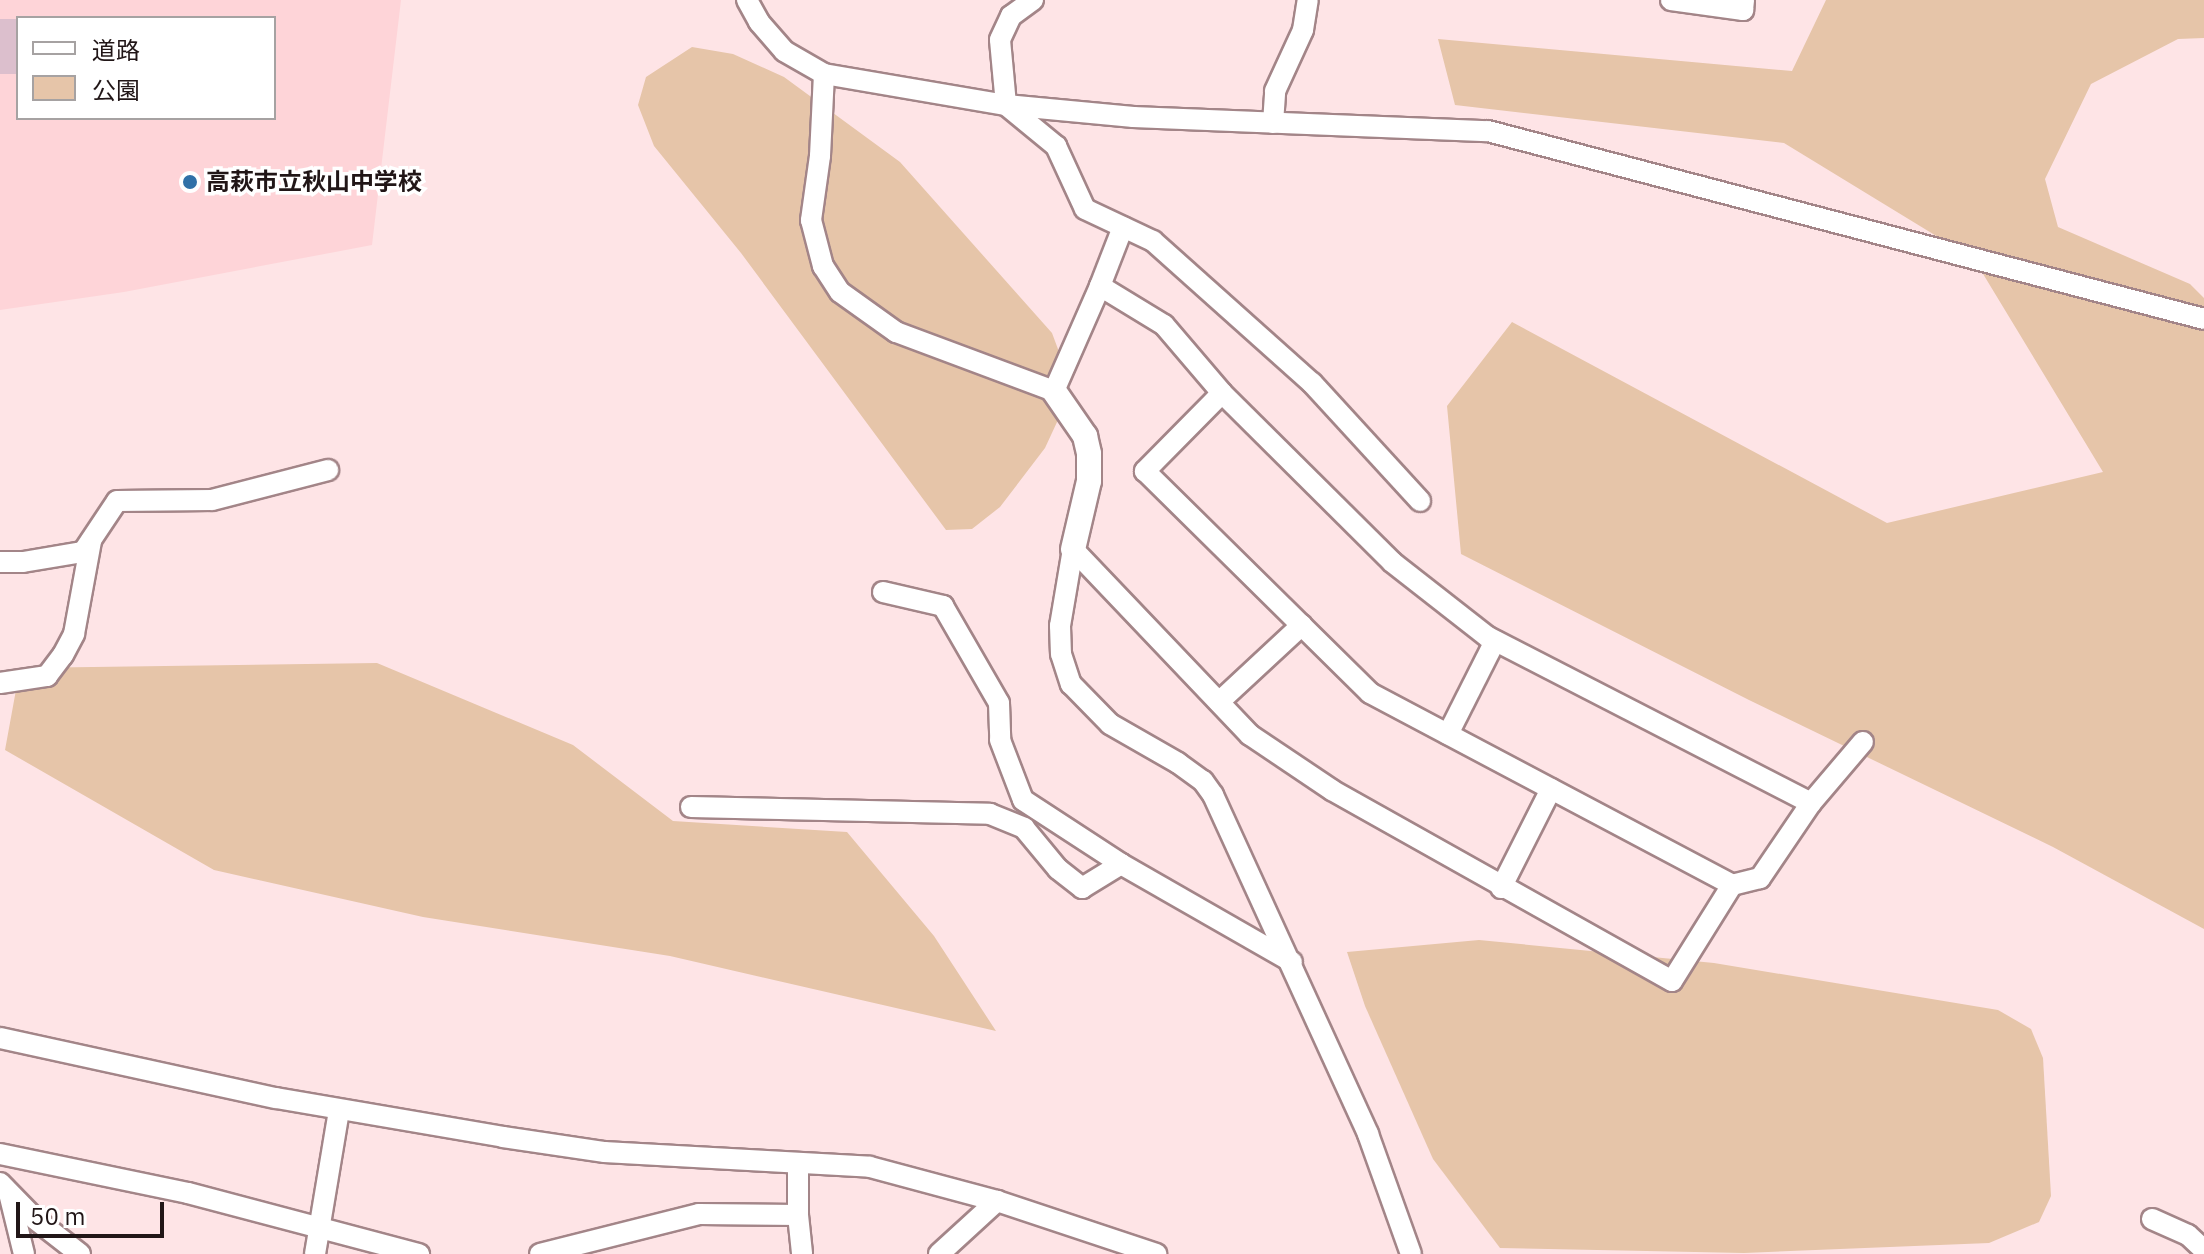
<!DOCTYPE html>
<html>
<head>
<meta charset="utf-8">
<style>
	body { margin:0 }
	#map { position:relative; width:2204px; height:1254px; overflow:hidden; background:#fee4e6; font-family:"IBM Plex Sans","Noto Sans JP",sans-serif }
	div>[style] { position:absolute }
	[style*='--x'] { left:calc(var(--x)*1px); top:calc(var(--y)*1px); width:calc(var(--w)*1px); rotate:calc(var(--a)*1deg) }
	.built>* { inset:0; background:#fed4d8 }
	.green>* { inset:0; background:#e6c5a9 }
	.building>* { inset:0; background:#dcbfcd; transform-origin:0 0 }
	.roads { filter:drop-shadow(2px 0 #a38588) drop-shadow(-2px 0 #a38588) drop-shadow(0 2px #a38588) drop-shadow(0 -2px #a38588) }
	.minor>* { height:20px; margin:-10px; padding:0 10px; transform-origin:10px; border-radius:10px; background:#fff }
	.tertiary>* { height:24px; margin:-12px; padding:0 12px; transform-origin:12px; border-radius:12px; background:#fff }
	.dots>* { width:22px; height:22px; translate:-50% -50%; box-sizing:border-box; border:4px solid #fff; border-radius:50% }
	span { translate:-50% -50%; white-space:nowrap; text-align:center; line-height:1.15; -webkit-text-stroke:7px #fff; paint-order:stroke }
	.poi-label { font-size:24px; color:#211617; font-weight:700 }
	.left { translate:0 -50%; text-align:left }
	.legend { position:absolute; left:16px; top:16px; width:260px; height:104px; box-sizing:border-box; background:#fff; border:2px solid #a6a2a2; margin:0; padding:10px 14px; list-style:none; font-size:24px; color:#211617 }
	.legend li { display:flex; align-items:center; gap:16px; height:40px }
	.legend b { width:40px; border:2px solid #a6a2a2 }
	.scale { position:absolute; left:16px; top:1202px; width:148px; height:36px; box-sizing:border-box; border:4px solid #211617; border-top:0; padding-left:10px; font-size:24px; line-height:28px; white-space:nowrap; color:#211617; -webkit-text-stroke:6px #fff; paint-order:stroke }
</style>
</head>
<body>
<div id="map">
	<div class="built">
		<div style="clip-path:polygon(evenodd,0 0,401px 0,372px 245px,124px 292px,0 310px,0 0,18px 18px,274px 18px,274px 118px,18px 118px,18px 18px)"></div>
	</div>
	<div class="green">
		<div style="clip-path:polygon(1826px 0,2204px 0,2204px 38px,2178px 39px,2091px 84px,2045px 179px,2058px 227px,2190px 284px,2204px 298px,2204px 929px,2053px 847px,1749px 700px,1461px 554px,1447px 406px,1512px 322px,1887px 523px,2103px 472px,1974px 259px,1784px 143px,1455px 105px,1438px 39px,1792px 71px)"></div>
		<div style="clip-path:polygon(692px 47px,733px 54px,784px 77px,900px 162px,1052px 333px,1068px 376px,1070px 394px,1045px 448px,1000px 507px,972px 529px,946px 530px,741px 253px,654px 146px,638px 105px,646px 77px)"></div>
		<div style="clip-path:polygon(377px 663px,573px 745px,673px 821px,847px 832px,934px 936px,996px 1031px,670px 956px,423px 917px,214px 870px,5px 750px,20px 668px)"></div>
		<div style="clip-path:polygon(1479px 940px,1714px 963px,1998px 1010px,2031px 1029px,2043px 1058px,2051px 1196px,2039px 1222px,1989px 1243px,1744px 1253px,1500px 1248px,1433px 1159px,1365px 1006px,1347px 952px)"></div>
	</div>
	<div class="building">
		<div style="left:0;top:19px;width:18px;height:55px"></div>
	</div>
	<div class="roads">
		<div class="minor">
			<div style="--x:747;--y:0;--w:25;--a:61"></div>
			<div style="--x:759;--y:22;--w:38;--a:49"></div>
			<div style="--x:784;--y:51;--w:46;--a:29.9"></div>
			<div style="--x:824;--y:74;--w:185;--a:9.7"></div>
			<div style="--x:1006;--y:105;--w:128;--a:5.4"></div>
			<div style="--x:1133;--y:117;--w:355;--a:2.3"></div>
			<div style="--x:1488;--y:131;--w:740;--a:14.71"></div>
			<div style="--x:1033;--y:0;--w:27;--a:144"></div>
			<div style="--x:1011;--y:16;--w:26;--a:115"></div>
			<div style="--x:1000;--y:40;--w:65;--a:84.7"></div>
			<div style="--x:1006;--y:105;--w:65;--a:39.4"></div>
			<div style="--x:1056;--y:146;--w:69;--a:65.3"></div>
			<div style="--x:1085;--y:209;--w:75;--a:25.2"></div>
			<div style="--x:1153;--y:241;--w:213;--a:41.8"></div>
			<div style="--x:1312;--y:383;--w:160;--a:47.5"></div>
			<div style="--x:1671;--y:0;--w:73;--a:7.9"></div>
			<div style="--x:1743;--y:10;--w:10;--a:-84"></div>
			<div style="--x:824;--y:74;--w:82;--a:92.8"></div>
			<div style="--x:820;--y:156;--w:65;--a:98"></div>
			<div style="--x:811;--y:220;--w:48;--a:75.4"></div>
			<div style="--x:823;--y:266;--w:31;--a:57"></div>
			<div style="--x:840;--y:292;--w:69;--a:35.5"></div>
			<div style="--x:896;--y:332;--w:169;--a:20.5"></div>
			<div style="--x:1054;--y:391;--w:115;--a:-66.3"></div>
			<div style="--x:1100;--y:286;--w:75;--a:31.4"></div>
			<div style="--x:1164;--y:325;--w:89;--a:49.5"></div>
			<div style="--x:1222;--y:393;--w:240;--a:44.8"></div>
			<div style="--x:1392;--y:562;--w:122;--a:38"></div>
			<div style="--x:1488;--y:637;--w:363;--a:27.2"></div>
			<div style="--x:1811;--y:803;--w:91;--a:124.2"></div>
			<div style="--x:1760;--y:878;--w:29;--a:166"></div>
			<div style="--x:1732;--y:885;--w:113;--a:122"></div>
			<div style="--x:1672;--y:981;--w:390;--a:-150.7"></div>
			<div style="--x:1332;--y:790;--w:99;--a:-146.1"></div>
			<div style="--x:1250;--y:735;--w:257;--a:-133.6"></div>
			<div style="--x:1273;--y:123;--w:32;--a:-86"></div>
			<div style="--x:1275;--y:91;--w:67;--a:-65.3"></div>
			<div style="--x:1303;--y:30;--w:30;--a:-81"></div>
			<div style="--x:1100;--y:286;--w:63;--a:-68.7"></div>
			<div style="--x:1222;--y:393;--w:110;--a:134.6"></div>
			<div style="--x:1145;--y:471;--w:316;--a:44.6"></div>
			<div style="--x:1370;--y:693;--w:410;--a:27.9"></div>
			<div style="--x:1073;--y:549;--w:78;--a:99.6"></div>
			<div style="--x:1060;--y:626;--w:28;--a:88"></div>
			<div style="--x:1061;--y:654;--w:32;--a:72"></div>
			<div style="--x:1071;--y:684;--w:56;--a:45.7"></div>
			<div style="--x:1110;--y:724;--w:78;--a:29.8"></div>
			<div style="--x:1178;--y:763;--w:31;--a:36"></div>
			<div style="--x:1203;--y:781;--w:17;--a:54"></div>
			<div style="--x:1213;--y:795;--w:373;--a:65.4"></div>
			<div style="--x:1368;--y:1134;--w:127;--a:70.3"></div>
			<div style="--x:0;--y:562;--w:23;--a:0"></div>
			<div style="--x:23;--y:562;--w:61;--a:-9.5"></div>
			<div style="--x:83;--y:552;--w:61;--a:-56.3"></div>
			<div style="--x:117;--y:501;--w:95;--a:-0.6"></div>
			<div style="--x:212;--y:500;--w:120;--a:-14.5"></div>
			<div style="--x:883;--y:592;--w:62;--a:13.1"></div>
			<div style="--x:943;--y:606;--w:112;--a:60"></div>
			<div style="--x:999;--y:703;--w:37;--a:88"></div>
			<div style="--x:1000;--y:740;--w:64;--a:69"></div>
			<div style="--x:1023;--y:800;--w:117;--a:33.1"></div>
			<div style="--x:1121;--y:864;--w:197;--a:29.8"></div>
			<div style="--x:0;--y:683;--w:48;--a:-8.5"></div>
			<div style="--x:47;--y:676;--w:26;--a:-53"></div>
			<div style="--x:63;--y:655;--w:24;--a:-62"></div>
			<div style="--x:74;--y:634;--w:95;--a:-79.6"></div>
			<div style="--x:1219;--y:702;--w:113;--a:-42.9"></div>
			<div style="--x:1448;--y:734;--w:104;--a:-63.2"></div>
			<div style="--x:1811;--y:803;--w:80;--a:-49.6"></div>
			<div style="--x:691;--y:807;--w:299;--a:1.3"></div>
			<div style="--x:990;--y:814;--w:37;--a:22"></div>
			<div style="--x:1024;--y:828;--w:53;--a:50.3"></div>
			<div style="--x:1058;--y:869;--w:31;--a:38"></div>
			<div style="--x:1082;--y:888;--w:46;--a:-31.6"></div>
			<div style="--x:1501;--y:888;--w:111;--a:-63.2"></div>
			<div style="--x:0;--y:1038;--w:282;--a:12.3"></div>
			<div style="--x:276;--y:1098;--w:230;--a:9.7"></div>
			<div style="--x:503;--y:1137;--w:103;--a:8.4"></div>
			<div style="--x:605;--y:1152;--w:265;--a:3.2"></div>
			<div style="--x:870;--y:1167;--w:131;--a:15"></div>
			<div style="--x:997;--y:1201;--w:168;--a:18.4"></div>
			<div style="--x:0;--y:1154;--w:192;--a:11.7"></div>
			<div style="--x:188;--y:1193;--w:239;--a:14.8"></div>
			<div style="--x:0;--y:1183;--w:50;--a:45.8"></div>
			<div style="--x:35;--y:1219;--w:57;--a:37.9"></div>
			<div style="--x:9;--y:1193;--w:63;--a:76.2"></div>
			<div style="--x:798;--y:1215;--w:39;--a:84"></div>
			<div style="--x:2152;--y:1219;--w:39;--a:24"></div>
			<div style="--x:2188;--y:1235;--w:22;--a:43"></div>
			<div style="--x:315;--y:1254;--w:146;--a:-80.5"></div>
			<div style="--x:540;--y:1254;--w:164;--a:-14.1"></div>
			<div style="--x:699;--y:1214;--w:99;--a:0.6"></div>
			<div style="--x:798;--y:1215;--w:51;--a:-90"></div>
			<div style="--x:939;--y:1254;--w:79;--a:-42.4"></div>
		</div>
		<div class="tertiary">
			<div style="--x:1054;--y:391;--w:55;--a:55.4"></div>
			<div style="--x:1085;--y:436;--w:18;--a:77"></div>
			<div style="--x:1089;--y:454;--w:27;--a:90"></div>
			<div style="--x:1089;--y:481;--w:70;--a:103.2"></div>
		</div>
	</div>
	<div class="dots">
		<div style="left:190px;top:182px;background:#3070a7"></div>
	</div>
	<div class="poi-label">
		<span class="left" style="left:206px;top:182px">高萩市立秋山中学校</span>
	</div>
	<ul class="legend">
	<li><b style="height:10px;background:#fff"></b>道路</li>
	<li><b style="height:22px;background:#e6c5a9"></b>公園</li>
	</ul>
	<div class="scale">50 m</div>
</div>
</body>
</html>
